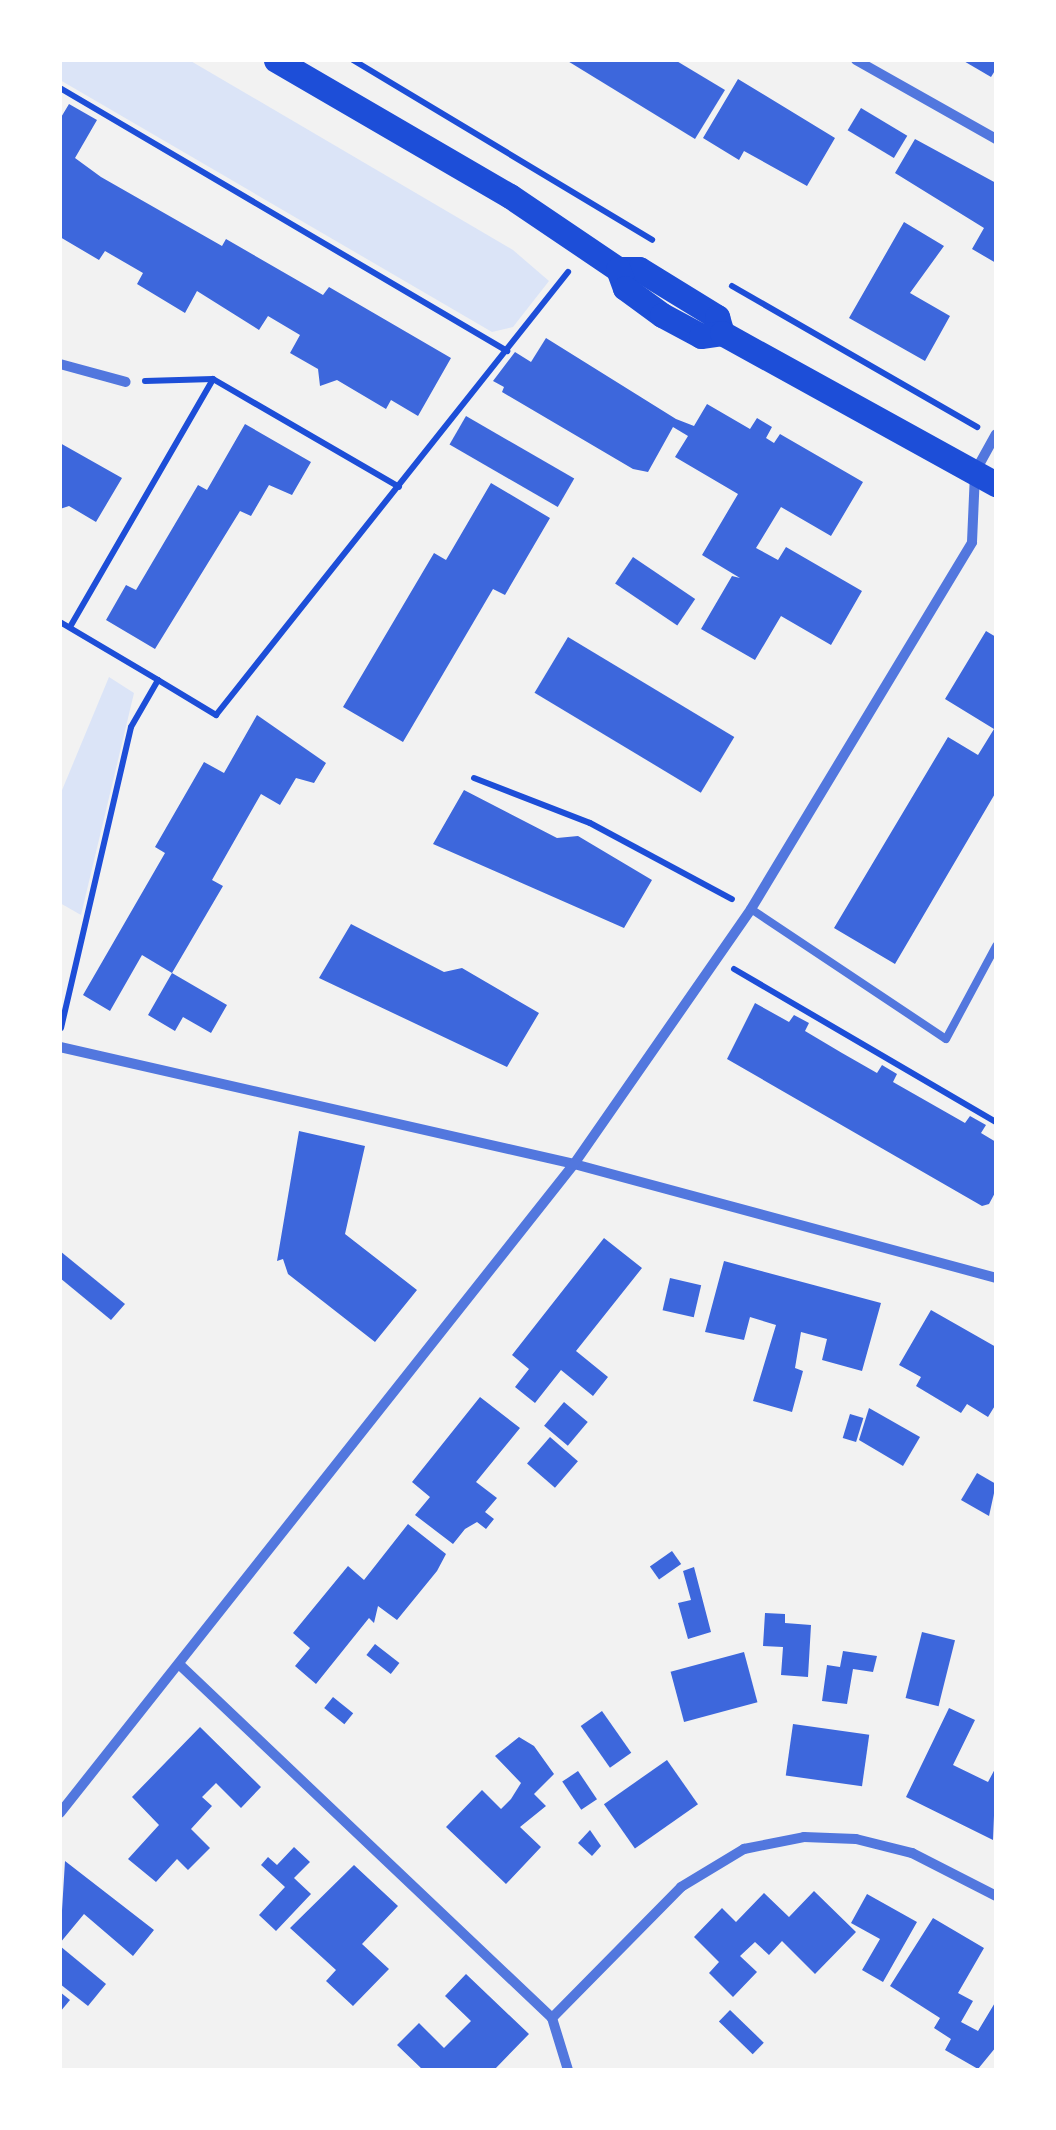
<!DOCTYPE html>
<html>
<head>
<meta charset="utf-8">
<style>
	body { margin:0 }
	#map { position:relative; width:1056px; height:2130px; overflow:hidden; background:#f2f2f2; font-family:"Noto Sans",sans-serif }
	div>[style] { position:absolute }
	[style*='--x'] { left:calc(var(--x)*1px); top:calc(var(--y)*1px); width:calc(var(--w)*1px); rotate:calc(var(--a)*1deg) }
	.green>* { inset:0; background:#dbe4f7 }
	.building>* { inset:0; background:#3d67dc; transform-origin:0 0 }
	.path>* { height:6px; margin:-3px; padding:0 3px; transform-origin:3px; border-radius:3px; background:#1d4ed8 }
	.service>* { height:8px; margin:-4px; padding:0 4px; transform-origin:4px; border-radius:4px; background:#5277de }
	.minor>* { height:10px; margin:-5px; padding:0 5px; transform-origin:5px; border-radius:5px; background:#5277de }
	.primary>* { height:25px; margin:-12.5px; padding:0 12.5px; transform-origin:12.5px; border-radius:12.5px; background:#1d4ed8 }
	span { translate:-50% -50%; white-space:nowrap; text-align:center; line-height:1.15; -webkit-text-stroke:10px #fff; paint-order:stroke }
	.frame { position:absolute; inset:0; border:62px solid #fff; pointer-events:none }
</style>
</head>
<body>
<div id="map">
	<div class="green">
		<div style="clip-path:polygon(60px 60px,189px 60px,513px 250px,549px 281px,513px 327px,492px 332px,60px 80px)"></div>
		<div style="clip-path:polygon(109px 677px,134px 693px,81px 915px,60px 903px,60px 795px)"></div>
	</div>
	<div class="building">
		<div style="clip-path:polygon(566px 60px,675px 60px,725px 90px,695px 139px)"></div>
		<div style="clip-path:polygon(962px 60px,996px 60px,996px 69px,991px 77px)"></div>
		<div style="clip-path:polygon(738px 79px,835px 138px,807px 186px,744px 151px,739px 160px,703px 138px)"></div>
		<div style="clip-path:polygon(69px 104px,97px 120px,75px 158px,101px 177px,222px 246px,226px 239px,323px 295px,329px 287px,451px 358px,418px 416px,391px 400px,386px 409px,337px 380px,320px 386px,318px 369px,290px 353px,300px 335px,268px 316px,259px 330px,197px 291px,185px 313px,137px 284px,143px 273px,105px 251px,99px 260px,60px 237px,60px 119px)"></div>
		<div style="left:861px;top:108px;width:54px;height:26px;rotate:31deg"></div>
		<div style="clip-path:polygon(915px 139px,996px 183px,996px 263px,972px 249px,984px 228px,895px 173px)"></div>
		<div style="clip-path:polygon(904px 222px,944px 246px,910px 293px,950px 316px,925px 361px,849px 318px)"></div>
		<div style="clip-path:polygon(546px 338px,676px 419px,694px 426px,707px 404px,750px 429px,757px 418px,772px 427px,766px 438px,774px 443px,780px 434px,863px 482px,831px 536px,781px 507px,756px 548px,778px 560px,786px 547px,862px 591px,831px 645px,781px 616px,755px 660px,701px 629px,732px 576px,740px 578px,702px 555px,738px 494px,675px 457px,688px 436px,673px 427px,648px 472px,633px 469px,502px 392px,504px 387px,493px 381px,515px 352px,531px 362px)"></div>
		<div style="left:466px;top:416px;width:125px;height:33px;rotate:30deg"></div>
		<div style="clip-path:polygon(245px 424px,311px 462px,292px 495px,269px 485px,251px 516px,240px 511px,155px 649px,106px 620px,126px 585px,136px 590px,198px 485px,207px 490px)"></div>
		<div style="clip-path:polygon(60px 443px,122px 478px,96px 522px,69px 506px,60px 509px)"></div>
		<div style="clip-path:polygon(491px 483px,550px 518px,505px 595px,493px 589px,403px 742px,343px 707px,434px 553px,446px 560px)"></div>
		<div style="left:633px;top:557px;width:75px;height:32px;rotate:34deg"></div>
		<div style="clip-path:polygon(986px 631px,996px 637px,996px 792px,895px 964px,834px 928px,948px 737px,978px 755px,994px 729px,945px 699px)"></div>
		<div style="left:568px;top:637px;width:194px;height:65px;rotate:31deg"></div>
		<div style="clip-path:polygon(257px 715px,326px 763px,314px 783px,296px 778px,280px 805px,261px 794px,212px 880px,223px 886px,172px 973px,142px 955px,110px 1011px,83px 995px,165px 853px,155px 847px,204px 762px,224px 773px)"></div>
		<div style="clip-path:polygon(464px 790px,557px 838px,578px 836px,652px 880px,624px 928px,433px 844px)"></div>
		<div style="clip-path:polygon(351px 924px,444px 972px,462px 968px,539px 1013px,507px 1067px,319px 978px)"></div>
		<div style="clip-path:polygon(172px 973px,227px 1005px,211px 1033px,183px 1017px,175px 1031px,148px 1015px)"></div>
		<div style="clip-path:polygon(755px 1003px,789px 1022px,794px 1015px,809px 1023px,805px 1031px,842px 1053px,877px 1073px,882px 1065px,897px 1074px,893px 1082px,965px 1123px,970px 1116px,986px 1125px,981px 1133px,996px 1142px,996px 1191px,989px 1204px,982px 1206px,727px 1059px)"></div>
		<div style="clip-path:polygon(299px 1131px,365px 1146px,345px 1234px,417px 1290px,375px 1342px,288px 1274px,283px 1259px,277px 1261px)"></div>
		<div style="clip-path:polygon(604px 1238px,642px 1268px,576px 1351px,608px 1377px,593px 1396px,561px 1370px,535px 1403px,515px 1387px,529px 1369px,512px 1355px)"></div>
		<div style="clip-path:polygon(60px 1251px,125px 1304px,111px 1320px,60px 1278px)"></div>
		<div style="clip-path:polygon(724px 1261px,881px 1303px,862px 1371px,822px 1360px,827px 1339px,801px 1332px,795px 1368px,803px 1371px,792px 1412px,753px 1401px,776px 1325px,750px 1317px,744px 1340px,705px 1332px)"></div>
		<div style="left:670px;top:1278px;width:32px;height:33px;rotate:13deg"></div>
		<div style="clip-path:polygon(931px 1310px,996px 1347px,996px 1404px,988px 1417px,967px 1404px,961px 1413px,916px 1386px,921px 1377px,899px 1365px)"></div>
		<div style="clip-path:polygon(480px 1397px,520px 1428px,476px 1482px,497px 1498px,485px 1512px,494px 1519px,486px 1529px,477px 1522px,465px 1529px,453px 1544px,415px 1515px,430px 1497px,412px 1482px)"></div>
		<div style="left:564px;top:1402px;width:31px;height:31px;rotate:40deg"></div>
		<div style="clip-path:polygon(869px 1408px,920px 1437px,903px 1466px,859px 1440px)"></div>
		<div style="left:850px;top:1414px;width:14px;height:25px;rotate:17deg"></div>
		<div style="left:550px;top:1437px;width:37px;height:35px;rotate:41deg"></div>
		<div style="clip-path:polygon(977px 1473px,996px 1484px,989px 1516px,961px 1500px)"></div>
		<div style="clip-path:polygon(408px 1524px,446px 1554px,437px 1571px,397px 1620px,378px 1606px,374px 1623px,369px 1618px,316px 1684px,295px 1666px,310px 1648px,293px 1633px,348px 1566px,364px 1580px)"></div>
		<div style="left:672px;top:1551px;width:16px;height:27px;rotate:55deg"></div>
		<div style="clip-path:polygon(694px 1567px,711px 1632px,688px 1639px,678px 1603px,691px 1600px,683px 1571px)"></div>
		<div style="clip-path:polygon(765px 1613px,785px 1614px,785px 1623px,811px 1625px,808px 1677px,781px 1675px,783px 1647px,763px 1646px)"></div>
		<div style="left:922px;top:1632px;width:34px;height:68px;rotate:14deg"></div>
		<div style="left:375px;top:1644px;width:31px;height:14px;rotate:38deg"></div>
		<div style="clip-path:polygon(843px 1651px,877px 1656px,873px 1672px,853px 1669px,847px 1704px,822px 1701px,827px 1665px,840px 1667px)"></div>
		<div style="left:744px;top:1652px;width:52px;height:76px;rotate:75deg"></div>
		<div style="left:333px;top:1697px;width:26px;height:14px;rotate:39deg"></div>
		<div style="clip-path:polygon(949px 1708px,975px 1720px,953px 1765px,988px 1782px,996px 1767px,993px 1840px,906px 1797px)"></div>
		<div style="left:602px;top:1711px;width:51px;height:26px;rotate:55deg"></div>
		<div style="left:793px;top:1724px;width:77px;height:52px;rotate:8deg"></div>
		<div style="clip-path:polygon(200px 1727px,261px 1787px,241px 1808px,216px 1783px,202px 1797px,212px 1806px,191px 1829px,210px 1848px,188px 1870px,177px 1859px,156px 1882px,128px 1859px,159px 1825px,132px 1797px)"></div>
		<div style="clip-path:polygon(519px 1737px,534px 1746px,554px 1774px,534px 1794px,546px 1806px,520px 1827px,541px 1847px,506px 1884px,446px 1827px,482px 1790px,501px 1809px,511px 1799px,521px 1783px,495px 1756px)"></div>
		<div style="left:667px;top:1760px;width:54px;height:77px;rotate:55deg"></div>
		<div style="left:578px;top:1771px;width:34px;height:19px;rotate:56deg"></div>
		<div style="clip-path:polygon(590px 1830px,601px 1846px,592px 1856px,578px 1843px)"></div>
		<div style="clip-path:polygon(294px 1847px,310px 1862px,294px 1878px,311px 1894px,276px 1931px,259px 1915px,285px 1887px,261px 1865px,268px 1857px,277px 1865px)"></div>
		<div style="clip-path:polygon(65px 1861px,154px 1930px,133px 1956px,84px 1914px,60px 1943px)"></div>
		<div style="clip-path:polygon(354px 1865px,398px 1906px,362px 1944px,389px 1969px,353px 2006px,326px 1981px,336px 1970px,290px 1928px)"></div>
		<div style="clip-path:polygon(814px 1891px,856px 1932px,815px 1974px,782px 1941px,769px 1955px,755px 1942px,740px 1956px,757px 1972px,733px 1997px,709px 1973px,719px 1962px,694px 1937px,722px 1908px,736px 1922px,764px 1893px,789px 1917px)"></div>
		<div style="clip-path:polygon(867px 1894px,917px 1922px,883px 1982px,862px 1970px,880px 1939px,851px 1923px)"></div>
		<div style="clip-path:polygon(933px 1918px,984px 1948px,958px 1993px,973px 2001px,961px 2022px,978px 2031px,996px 2001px,996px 2047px,978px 2069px,945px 2050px,951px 2039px,934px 2028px,940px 2018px,890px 1986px)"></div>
		<div style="clip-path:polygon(60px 1946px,106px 1984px,88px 2006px,60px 1984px)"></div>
		<div style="clip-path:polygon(466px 1974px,529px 2034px,494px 2070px,423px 2070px,397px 2045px,419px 2023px,444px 2048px,471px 2021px,445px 1996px)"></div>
		<div style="clip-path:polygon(60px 1992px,70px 2000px,60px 2012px)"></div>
		<div style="left:730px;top:2010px;width:47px;height:16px;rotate:44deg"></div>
	</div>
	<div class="path">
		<div style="--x:353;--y:60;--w:349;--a:31"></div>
		<div style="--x:60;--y:88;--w:519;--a:30.47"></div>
		<div style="--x:732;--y:286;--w:283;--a:29.9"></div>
		<div style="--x:145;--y:381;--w:68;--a:-1.7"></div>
		<div style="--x:213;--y:379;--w:215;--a:30.1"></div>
		<div style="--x:60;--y:622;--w:114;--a:30.6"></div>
		<div style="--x:70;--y:627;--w:286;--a:-60"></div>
		<div style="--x:474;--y:778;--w:124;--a:21.2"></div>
		<div style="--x:590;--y:823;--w:161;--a:28.2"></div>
		<div style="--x:734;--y:969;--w:303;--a:30.3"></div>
		<div style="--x:61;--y:1028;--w:309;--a:-76.9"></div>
		<div style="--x:131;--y:727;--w:54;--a:-60.1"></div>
		<div style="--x:158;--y:680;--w:68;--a:31.1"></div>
		<div style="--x:216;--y:715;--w:566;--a:-51.53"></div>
	</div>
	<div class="service">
		<div style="--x:751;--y:909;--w:234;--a:33.7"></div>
		<div style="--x:946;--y:1039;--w:106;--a:-61.7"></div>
	</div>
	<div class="minor">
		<div style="--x:856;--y:60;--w:161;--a:29.4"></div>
		<div style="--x:60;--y:364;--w:68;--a:15.3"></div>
		<div style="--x:60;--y:1047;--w:527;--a:12.82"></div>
		<div style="--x:574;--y:1164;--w:437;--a:15.1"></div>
		<div style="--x:181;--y:1666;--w:511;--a:43.49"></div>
		<div style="--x:60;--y:1813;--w:828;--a:-51.62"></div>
		<div style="--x:574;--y:1164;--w:310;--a:-55.2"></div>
		<div style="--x:751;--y:909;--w:428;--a:-58.9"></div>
		<div style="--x:972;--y:542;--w:70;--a:-87.5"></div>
		<div style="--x:975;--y:472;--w:43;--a:-61.1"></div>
		<div style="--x:568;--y:2070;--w:54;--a:-107.1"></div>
		<div style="--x:552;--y:2018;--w:184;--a:-45.4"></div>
		<div style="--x:681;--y:1887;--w:74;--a:-31.1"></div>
		<div style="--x:744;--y:1849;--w:61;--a:-11.3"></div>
		<div style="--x:804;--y:1837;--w:52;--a:2.2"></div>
		<div style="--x:856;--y:1839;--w:58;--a:14"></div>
		<div style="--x:912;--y:1853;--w:94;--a:27.1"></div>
	</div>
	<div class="primary">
		<div style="--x:276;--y:60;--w:271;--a:30.2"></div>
		<div style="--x:510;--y:196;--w:130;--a:34.1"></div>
		<div style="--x:618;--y:269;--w:21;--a:0"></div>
		<div style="--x:639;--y:269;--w:92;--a:31.6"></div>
		<div style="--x:717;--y:317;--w:17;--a:73"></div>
		<div style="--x:618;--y:269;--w:20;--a:70"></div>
		<div style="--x:625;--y:288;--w:46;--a:36.1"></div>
		<div style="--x:662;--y:315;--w:44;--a:28.3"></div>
		<div style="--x:701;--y:336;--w:21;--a:-8"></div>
		<div style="--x:722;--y:333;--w:313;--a:28.9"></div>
	</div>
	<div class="frame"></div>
</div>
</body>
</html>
